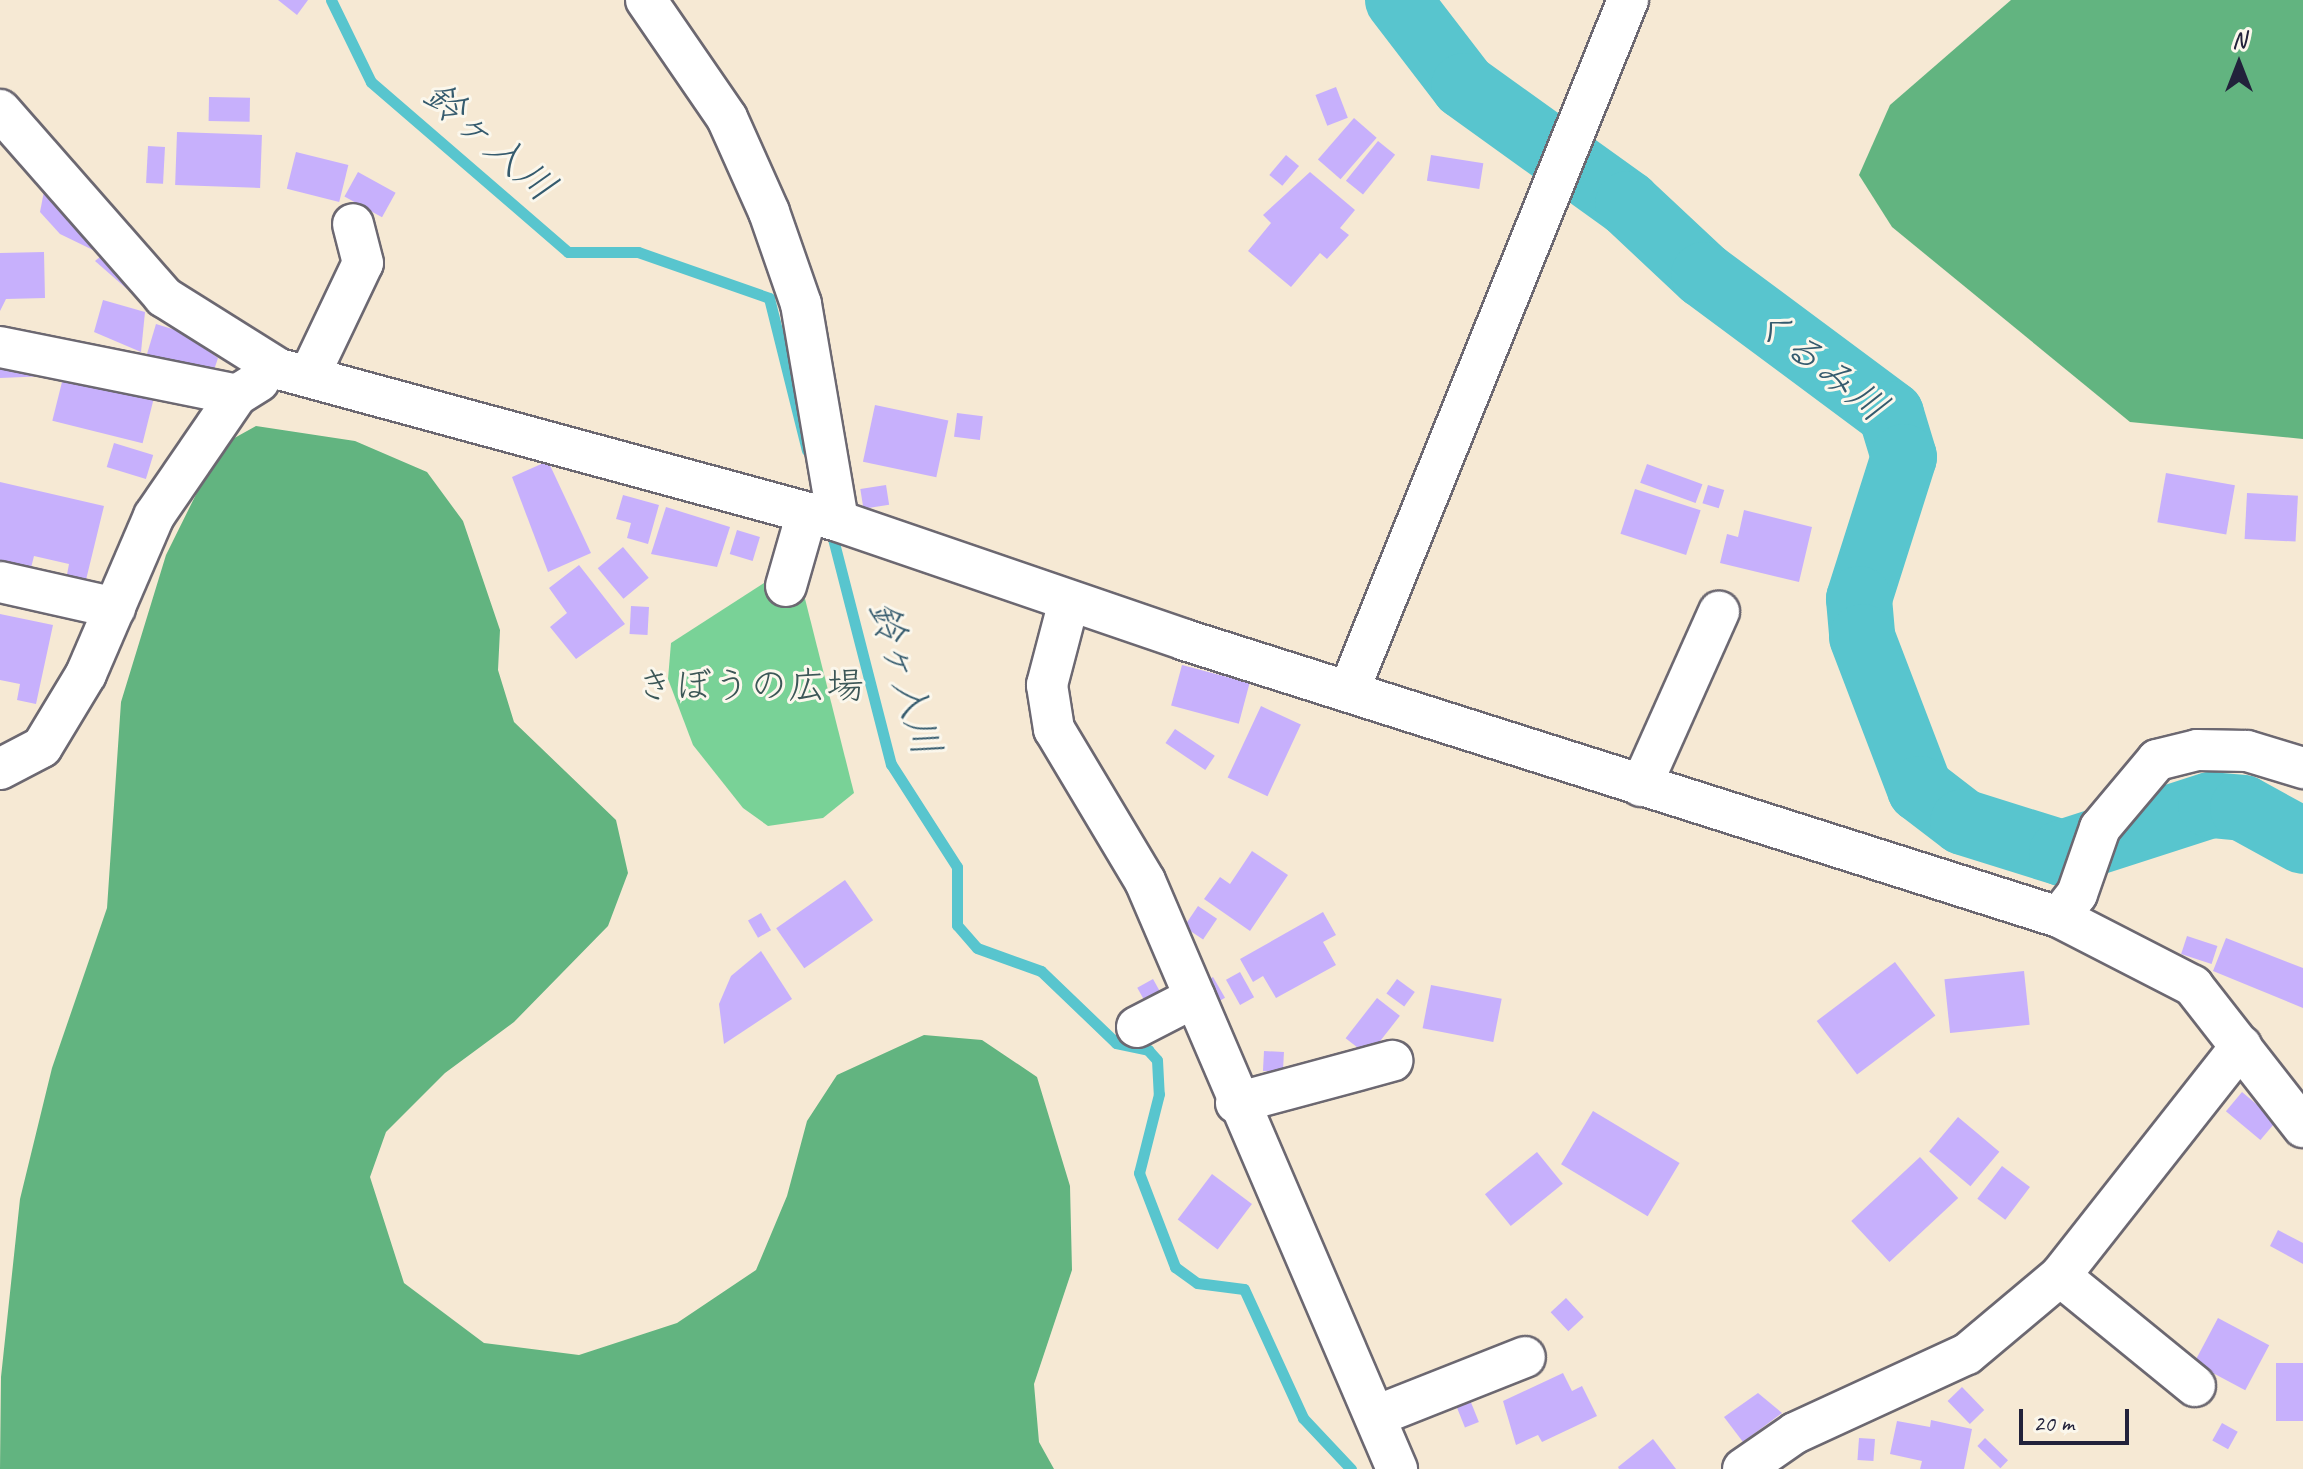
<!DOCTYPE html>
<html>
<head>
<meta charset="utf-8">
<style>
	body { margin:0 }
	#map { position:relative; width:2303px; height:1469px; overflow:hidden; background:#f6e9d4; font-family:Caveat,"Klee One",sans-serif }
	div>[style] { position:absolute }
	[style*='--x'] { left:calc(var(--x)*1px); top:calc(var(--y)*1px); width:calc(var(--w)*1px); rotate:calc(var(--a)*1deg) }
	.green>* { inset:0; background:#79d297 }
	.forest>* { inset:0; background:#62b480 }
	.stream>* { height:11px; margin:-5.5px; padding:0 5.5px; transform-origin:5.5px; border-radius:5.5px; background:#58c5ce }
	.river>* { height:66px; margin:-33px; padding:0 33px; transform-origin:33px; border-radius:33px; background:#58c5ce }
	.building>* { inset:0; background:#c7b0fc; transform-origin:0 0 }
	.roads { filter:drop-shadow(2px 0 #6c6871) drop-shadow(-2px 0 #6c6871) drop-shadow(0 2px #6c6871) drop-shadow(0 -2px #6c6871) }
	.minor>* { height:40px; margin:-20px; padding:0 20px; transform-origin:20px; border-radius:20px; background:#fff }
	span { translate:-50% -50%; white-space:nowrap; text-align:center; line-height:1.15; -webkit-text-stroke:6px #fbf7ec; paint-order:stroke }
	.park-label { font-size:38px; color:#3c5757 }
	.water-label { font-size:40px; color:#355b6e; font-style:italic }
	.north { position:absolute; left:2199px; top:24px; width:80px; height:80px; -webkit-text-stroke:6px #fbf7ec; paint-order:stroke; rotate:0deg; font-size:22px; font-weight:700; line-height:32px; text-align:center; color:#22223b }
	.north::after { content:''; display:block; margin:auto; width:28px; height:36px; background:#22223b; clip-path:polygon(50% 0,100% 100%,50% 72%,0 100%) }
	.scale { position:absolute; left:2019px; top:1409px; width:110px; height:36px; box-sizing:border-box; border:4px solid #22223b; border-top:0; padding-left:10px; font-size:24px; line-height:28px; white-space:nowrap; color:#22223b; -webkit-text-stroke:6px #fbf7ec; paint-order:stroke }
</style>
</head>
<body>
<div id="map">
	<div class="green">
		<div style="clip-path:polygon(778px 574px,800px 579px,854px 793px,823px 818px,768px 826px,743px 808px,693px 745px,668px 679px,671px 643px)"></div>
	</div>
	<div class="forest">
		<div style="clip-path:polygon(2011px 0,2303px 0,2303px 439px,2130px 422px,1892px 227px,1859px 175px,1890px 105px)"></div>
		<div style="clip-path:polygon(256px 426px,355px 441px,427px 472px,463px 521px,500px 630px,498px 670px,514px 722px,616px 820px,628px 873px,608px 926px,514px 1022px,445px 1073px,386px 1132px,370px 1177px,404px 1283px,484px 1343px,579px 1355px,677px 1323px,756px 1270px,787px 1196px,807px 1121px,837px 1075px,924px 1035px,982px 1040px,1037px 1077px,1070px 1186px,1072px 1270px,1034px 1384px,1039px 1442px,1054px 1469px,0 1469px,1px 1377px,20px 1199px,52px 1068px,107px 908px,121px 702px,166px 555px,220px 446px)"></div>
	</div>
	<div class="stream">
		<div style="--x:331;--y:0;--w:91;--a:64"></div>
		<div style="--x:371;--y:82;--w:260;--a:40.8"></div>
		<div style="--x:568;--y:252;--w:70;--a:0"></div>
		<div style="--x:638;--y:252;--w:139;--a:19.3"></div>
		<div style="--x:769;--y:298;--w:157;--a:76"></div>
		<div style="--x:830;--y:527;--w:245;--a:75.6"></div>
		<div style="--x:891;--y:764;--w:122;--a:57.3"></div>
		<div style="--x:957;--y:867;--w:58;--a:90"></div>
		<div style="--x:957;--y:925;--w:30;--a:49"></div>
		<div style="--x:977;--y:948;--w:68;--a:19.8"></div>
		<div style="--x:1041;--y:971;--w:104;--a:43.8"></div>
		<div style="--x:1116;--y:1043;--w:33;--a:12"></div>
		<div style="--x:1148;--y:1050;--w:13;--a:48"></div>
		<div style="--x:1157;--y:1060;--w:34;--a:87"></div>
		<div style="--x:1159;--y:1094;--w:81;--a:104.2"></div>
		<div style="--x:1139;--y:1173;--w:101;--a:69"></div>
		<div style="--x:1175;--y:1267;--w:27;--a:36"></div>
		<div style="--x:1197;--y:1283;--w:47;--a:7.3"></div>
		<div style="--x:1244;--y:1289;--w:142;--a:65.4"></div>
		<div style="--x:1303;--y:1418;--w:70;--a:46.7"></div>
	</div>
	<div class="river">
		<div style="--x:1398;--y:0;--w:108;--a:52.5"></div>
		<div style="--x:1464;--y:86;--w:202;--a:35.7"></div>
		<div style="--x:1628;--y:204;--w:104;--a:43.1"></div>
		<div style="--x:1704;--y:275;--w:233;--a:36.6"></div>
		<div style="--x:1891;--y:414;--w:45;--a:73.2"></div>
		<div style="--x:1904;--y:457;--w:149;--a:107.6"></div>
		<div style="--x:1859;--y:599;--w:38;--a:85"></div>
		<div style="--x:1862;--y:637;--w:163;--a:69.1"></div>
		<div style="--x:1920;--y:789;--w:54;--a:37.5"></div>
		<div style="--x:1963;--y:822;--w:104;--a:17.4"></div>
		<div style="--x:2062;--y:853;--w:157;--a:-17.9"></div>
		<div style="--x:2211;--y:805;--w:32;--a:5"></div>
		<div style="--x:2243;--y:808;--w:68;--a:28.8"></div>
	</div>
	<div class="building">
		<div style="clip-path:polygon(278px 0,308px 0,297px 15px)"></div>
		<div style="left:1336px;top:87px;width:33px;height:22px;rotate:69deg"></div>
		<div style="left:209px;top:97px;width:41px;height:24px;rotate:1deg"></div>
		<div style="left:1354px;top:118px;width:30px;height:55px;rotate:41deg"></div>
		<div style="left:177px;top:132px;width:85px;height:53px;rotate:2deg"></div>
		<div style="left:1378px;top:141px;width:22px;height:51px;rotate:39deg"></div>
		<div style="left:148px;top:146px;width:17px;height:37px;rotate:3deg"></div>
		<div style="left:296px;top:152px;width:54px;height:38px;rotate:14deg"></div>
		<div style="left:1286px;top:155px;width:17px;height:26px;rotate:40deg"></div>
		<div style="left:1431px;top:155px;width:53px;height:26px;rotate:9deg"></div>
		<div style="left:358px;top:172px;width:43px;height:28px;rotate:29deg"></div>
		<div style="clip-path:polygon(1310px 172px,1355px 210px,1340px 228px,1349px 235px,1327px 259px,1320px 253px,1291px 287px,1248px 251px,1271px 223px,1263px 215px)"></div>
		<div style="clip-path:polygon(46px 181px,103px 241px,93px 250px,60px 234px,40px 212px)"></div>
		<div style="clip-path:polygon(44px 252px,45px 298px,6px 299px,0 311px,0 253px)"></div>
		<div style="clip-path:polygon(106px 252px,133px 284px,127px 289px,95px 261px)"></div>
		<div style="clip-path:polygon(103px 300px,145px 312px,141px 352px,94px 332px)"></div>
		<div style="clip-path:polygon(156px 324px,182px 332px,218px 358px,213px 373px,147px 354px)"></div>
		<div style="clip-path:polygon(0 365px,48px 376px,0 378px)"></div>
		<div style="left:63px;top:378px;width:93px;height:44px;rotate:14deg"></div>
		<div style="left:875px;top:405px;width:75px;height:58px;rotate:12deg"></div>
		<div style="left:957px;top:413px;width:26px;height:24px;rotate:7deg"></div>
		<div style="left:114px;top:443px;width:41px;height:25px;rotate:17deg"></div>
		<div style="clip-path:polygon(548px 461px,591px 553px,548px 572px,512px 477px)"></div>
		<div style="left:1647px;top:464px;width:59px;height:20px;rotate:20deg"></div>
		<div style="left:2166px;top:473px;width:70px;height:50px;rotate:10deg"></div>
		<div style="clip-path:polygon(0 482px,104px 506px,85px 584px,66px 580px,69px 564px,34px 556px,30px 572px,0 565px)"></div>
		<div style="left:886px;top:485px;width:20px;height:26px;rotate:81deg"></div>
		<div style="left:1708px;top:485px;width:17px;height:19px;rotate:17deg"></div>
		<div style="left:1635px;top:489px;width:69px;height:47px;rotate:18deg"></div>
		<div style="left:2247px;top:493px;width:51px;height:46px;rotate:3deg"></div>
		<div style="clip-path:polygon(623px 495px,659px 505px,648px 544px,627px 538px,631px 523px,616px 519px)"></div>
		<div style="clip-path:polygon(666px 507px,730px 527px,717px 567px,651px 554px)"></div>
		<div style="clip-path:polygon(1744px 510px,1812px 527px,1799px 582px,1720px 563px,1727px 534px,1738px 537px)"></div>
		<div style="left:737px;top:530px;width:24px;height:25px;rotate:17deg"></div>
		<div style="left:623px;top:547px;width:40px;height:33px;rotate:50deg"></div>
		<div style="clip-path:polygon(579px 565px,625px 624px,576px 659px,550px 627px,567px 613px,549px 588px)"></div>
		<div style="left:631px;top:606px;width:18px;height:28px;rotate:3deg"></div>
		<div style="clip-path:polygon(0 614px,53px 625px,36px 704px,17px 700px,20px 684px,0 680px)"></div>
		<div style="left:1182px;top:665px;width:70px;height:42px;rotate:15deg"></div>
		<div style="left:1261px;top:706px;width:44px;height:79px;rotate:25deg"></div>
		<div style="left:1175px;top:729px;width:48px;height:17px;rotate:34deg"></div>
		<div style="clip-path:polygon(1252px 851px,1288px 875px,1250px 931px,1204px 899px,1220px 877px,1230px 884px)"></div>
		<div style="left:845px;top:880px;width:49px;height:84px;rotate:55deg"></div>
		<div style="left:1198px;top:906px;width:23px;height:25px;rotate:34deg"></div>
		<div style="clip-path:polygon(1323px 912px,1336px 935px,1323px 942px,1336px 965px,1276px 998px,1263px 976px,1253px 982px,1240px 959px)"></div>
		<div style="left:761px;top:913px;width:20px;height:15px;rotate:60deg"></div>
		<div style="left:2187px;top:936px;width:32px;height:19px;rotate:18deg"></div>
		<div style="clip-path:polygon(2226px 938px,2303px 968px,2303px 1008px,2213px 971px)"></div>
		<div style="clip-path:polygon(761px 951px,792px 999px,724px 1044px,719px 1004px,731px 976px)"></div>
		<div style="left:1895px;top:962px;width:67px;height:98px;rotate:53deg"></div>
		<div style="left:2024px;top:971px;width:54px;height:80px;rotate:84deg"></div>
		<div style="left:1240px;top:972px;width:29px;height:16px;rotate:61deg"></div>
		<div style="left:1213px;top:977px;width:24px;height:15px;rotate:60deg"></div>
		<div style="left:1153px;top:979px;width:21px;height:18px;rotate:61deg"></div>
		<div style="left:1397px;top:979px;width:22px;height:18px;rotate:36deg"></div>
		<div style="left:1431px;top:985px;width:72px;height:44px;rotate:11deg"></div>
		<div style="left:1377px;top:998px;width:29px;height:51px;rotate:38deg"></div>
		<div style="left:1264px;top:1051px;width:20px;height:20px;rotate:3deg"></div>
		<div style="left:2242px;top:1092px;width:45px;height:25px;rotate:40deg"></div>
		<div style="left:1593px;top:1111px;width:101px;height:62px;rotate:31deg"></div>
		<div style="left:1958px;top:1117px;width:54px;height:45px;rotate:40deg"></div>
		<div style="left:1537px;top:1152px;width:41px;height:67px;rotate:51deg"></div>
		<div style="left:1920px;top:1157px;width:56px;height:94px;rotate:47deg"></div>
		<div style="left:2002px;top:1166px;width:35px;height:41px;rotate:37deg"></div>
		<div style="left:1212px;top:1174px;width:50px;height:57px;rotate:37deg"></div>
		<div style="clip-path:polygon(2278px 1230px,2303px 1243px,2303px 1264px,2270px 1246px)"></div>
		<div style="left:1566px;top:1298px;width:26px;height:21px;rotate:47deg"></div>
		<div style="left:2218px;top:1318px;width:58px;height:51px;rotate:28deg"></div>
		<div style="left:2276px;top:1363px;width:27px;height:58px"></div>
		<div style="clip-path:polygon(1563px 1373px,1572px 1391px,1582px 1386px,1597px 1416px,1542px 1442px,1538px 1435px,1516px 1445px,1503px 1401px)"></div>
		<div style="left:1962px;top:1387px;width:32px;height:20px;rotate:46deg"></div>
		<div style="clip-path:polygon(1758px 1393px,1782px 1413px,1743px 1442px,1724px 1417px)"></div>
		<div style="left:1468px;top:1395px;width:29px;height:15px;rotate:68deg"></div>
		<div style="clip-path:polygon(1931px 1420px,1972px 1429px,1964px 1469px,1920px 1469px,1922px 1461px,1890px 1454px,1897px 1421px,1930px 1427px)"></div>
		<div style="left:2222px;top:1423px;width:18px;height:20px;rotate:29deg"></div>
		<div style="left:1859px;top:1438px;width:16px;height:22px;rotate:4deg"></div>
		<div style="left:1985px;top:1438px;width:32px;height:11px;rotate:44deg"></div>
		<div style="clip-path:polygon(1653px 1439px,1676px 1469px,1619px 1469px,1618px 1467px)"></div>
	</div>
	<div class="roads">
		<div class="minor">
			<div style="--x:646;--y:0;--w:143;--a:55.5"></div>
			<div style="--x:727;--y:118;--w:103;--a:65.9"></div>
			<div style="--x:769;--y:212;--w:97;--a:70.8"></div>
			<div style="--x:801;--y:304;--w:220;--a:80.3"></div>
			<div style="--x:0;--y:110;--w:249;--a:48.7"></div>
			<div style="--x:164;--y:297;--w:136;--a:32.1"></div>
			<div style="--x:279;--y:369;--w:579;--a:15.21"></div>
			<div style="--x:838;--y:521;--w:367;--a:18.9"></div>
			<div style="--x:1185;--y:640;--w:917;--a:17.59"></div>
			<div style="--x:2059;--y:917;--w:151;--a:27.2"></div>
			<div style="--x:2193;--y:986;--w:179;--a:52"></div>
			<div style="--x:0;--y:347;--w:242;--a:11.4"></div>
			<div style="--x:237;--y:395;--w:26;--a:-32"></div>
			<div style="--x:309;--y:376;--w:125;--a:-64.5"></div>
			<div style="--x:363;--y:263;--w:40;--a:-104.4"></div>
			<div style="--x:0;--y:582;--w:118;--a:12.7"></div>
			<div style="--x:786;--y:586;--w:76;--a:-74"></div>
			<div style="--x:1069;--y:601;--w:87;--a:104.7"></div>
			<div style="--x:1047;--y:685;--w:45;--a:81"></div>
			<div style="--x:1054;--y:729;--w:177;--a:59.1"></div>
			<div style="--x:1145;--y:881;--w:640;--a:66.8"></div>
			<div style="--x:1350;--y:688;--w:742;--a:-68"></div>
			<div style="--x:0;--y:769;--w:47;--a:-27.6"></div>
			<div style="--x:42;--y:747;--w:85;--a:-58.9"></div>
			<div style="--x:86;--y:674;--w:172;--a:-66.7"></div>
			<div style="--x:154;--y:516;--w:147;--a:-55.6"></div>
			<div style="--x:1641;--y:786;--w:191;--a:-65.9"></div>
			<div style="--x:2059;--y:917;--w:29;--a:-52"></div>
			<div style="--x:2077;--y:894;--w:70;--a:-70.8"></div>
			<div style="--x:2100;--y:828;--w:89;--a:-50"></div>
			<div style="--x:2157;--y:760;--w:41;--a:-14"></div>
			<div style="--x:2197;--y:750;--w:50;--a:1.1"></div>
			<div style="--x:2247;--y:751;--w:59;--a:16.9"></div>
			<div style="--x:1137;--y:1027;--w:65;--a:-27.3"></div>
			<div style="--x:1236;--y:1103;--w:162;--a:-15.1"></div>
			<div style="--x:2060;--y:1276;--w:174;--a:39.2"></div>
			<div style="--x:1376;--y:1416;--w:160;--a:-21.6"></div>
			<div style="--x:1743;--y:1469;--w:63;--a:-34.7"></div>
			<div style="--x:1795;--y:1433;--w:189;--a:-24.7"></div>
			<div style="--x:1967;--y:1354;--w:121;--a:-40"></div>
			<div style="--x:2060;--y:1276;--w:293;--a:-51.8"></div>
		</div>
	</div>
	<div class="park-label">
		<span style="left:750px;top:686px">きぼうの広場</span>
	</div>
	<div class="water-label">
		<span style="left:490px;top:141px;rotate:41deg">鈴ヶ入川</span>
		<span style="left:1820px;top:364px;rotate:38deg">くるみ川</span>
		<span style="left:905px;top:678px;rotate:73deg">鈴ヶ入川</span>
	</div>
	<div class="north">N</div>
	<div class="scale">20 m</div>
</div>
</body>
</html>
